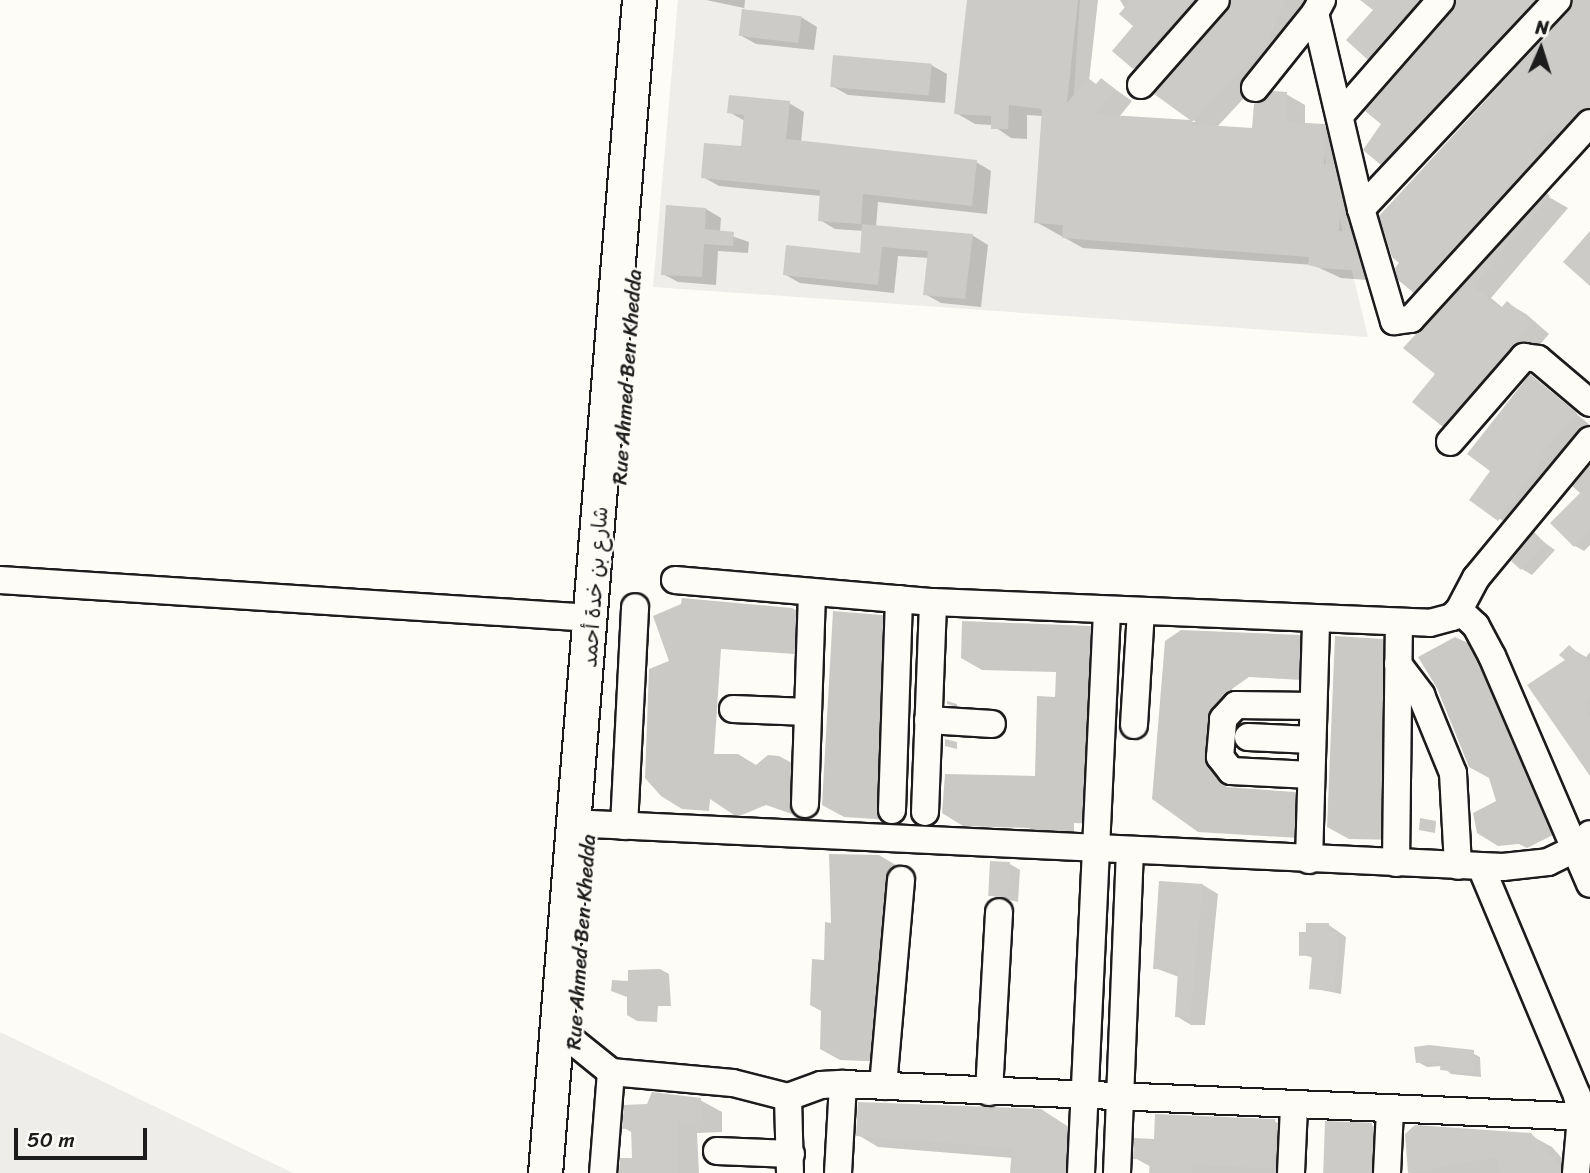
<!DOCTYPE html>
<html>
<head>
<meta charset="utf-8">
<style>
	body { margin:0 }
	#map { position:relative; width:1590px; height:1173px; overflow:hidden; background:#fdfcf7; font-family:Sriracha,"Playpen Sans Arabic",sans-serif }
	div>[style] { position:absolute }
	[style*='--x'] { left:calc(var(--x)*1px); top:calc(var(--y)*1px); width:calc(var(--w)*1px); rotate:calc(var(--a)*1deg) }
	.built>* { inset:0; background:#eeede9 }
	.shadow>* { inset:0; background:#0003 }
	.building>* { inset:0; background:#cccbc8; transform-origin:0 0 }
	.roads { filter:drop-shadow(2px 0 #1c1c1c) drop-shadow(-2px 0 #1c1c1c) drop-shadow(0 2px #1c1c1c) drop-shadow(0 -2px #1c1c1c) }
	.minor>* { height:26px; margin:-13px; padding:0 13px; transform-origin:13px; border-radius:13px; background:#fdfcf7 }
	.major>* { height:33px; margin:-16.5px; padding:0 16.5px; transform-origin:16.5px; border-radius:16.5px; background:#fdfcf7 }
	span { translate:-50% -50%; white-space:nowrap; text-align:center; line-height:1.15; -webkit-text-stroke:5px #fdfcf7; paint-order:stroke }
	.street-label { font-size:21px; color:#1c1c1c }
	.north { position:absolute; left:1506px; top:14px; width:70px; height:70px; -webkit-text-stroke:5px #fdfcf7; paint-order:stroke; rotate:3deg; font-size:19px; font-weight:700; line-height:28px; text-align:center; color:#1c1c1c }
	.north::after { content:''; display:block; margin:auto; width:24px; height:32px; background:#1c1c1c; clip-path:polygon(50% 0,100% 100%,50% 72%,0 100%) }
	.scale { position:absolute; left:14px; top:1128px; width:133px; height:32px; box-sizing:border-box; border:4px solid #1c1c1c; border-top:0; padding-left:9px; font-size:21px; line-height:24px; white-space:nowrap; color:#1c1c1c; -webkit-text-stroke:5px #fdfcf7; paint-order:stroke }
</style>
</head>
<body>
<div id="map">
	<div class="built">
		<div style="clip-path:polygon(678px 0,1080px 0,1072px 123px,1320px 138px,1368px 337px,653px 287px)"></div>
		<div style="clip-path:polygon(0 1032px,293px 1173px,0 1173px)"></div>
	</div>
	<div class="shadow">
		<div style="clip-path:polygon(706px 0,745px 0,744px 11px,801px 17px,817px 27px,814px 50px,756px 44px,740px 35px,744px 8px)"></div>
		<div style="clip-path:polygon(969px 0,1098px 0,1089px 81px,1097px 85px,1102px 80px,1132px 101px,1119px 117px,1196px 122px,1157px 93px,1237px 0,1308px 0,1285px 54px,1216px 128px,1254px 130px,1286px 94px,1305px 105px,1305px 125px,1324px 126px,1343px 137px,1381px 281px,1341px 278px,1313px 265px,1083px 248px,1036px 222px,1043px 116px,1027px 115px,1027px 139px,1011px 138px,992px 125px,975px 124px,956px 113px)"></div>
		<div style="clip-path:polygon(1219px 0,1153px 78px,1134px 68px,1136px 26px,1120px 0)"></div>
		<div style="clip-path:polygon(1363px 0,1444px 0,1388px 70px,1369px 58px,1376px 10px)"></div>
		<div style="clip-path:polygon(1458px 0,1565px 0,1402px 175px,1382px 163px)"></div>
		<div style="clip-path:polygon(1573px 0,1590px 0,1590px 133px,1434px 303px,1415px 291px)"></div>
		<div style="clip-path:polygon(931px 65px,947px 74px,945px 103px,848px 95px,832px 86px)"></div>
		<div style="clip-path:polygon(789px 103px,804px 112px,801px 143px,976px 162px,991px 171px,987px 214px,878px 202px,876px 227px,972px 235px,988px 245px,981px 307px,941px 303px,925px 294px,929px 258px,898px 256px,894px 293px,800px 283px,784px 274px,862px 254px,864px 231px,835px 229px,820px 220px,821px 196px,719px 186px,703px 177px,742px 147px,745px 121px,729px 112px)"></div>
		<div style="clip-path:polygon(1547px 196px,1568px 208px,1491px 298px,1503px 308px,1507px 303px,1526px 314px,1549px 334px,1462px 436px,1444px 425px,1437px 374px,1406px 347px)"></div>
		<div style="clip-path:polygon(706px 209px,721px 218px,720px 232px,749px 242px,748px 253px,718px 251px,716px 285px,678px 282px,663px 274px)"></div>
		<div style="clip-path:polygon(1531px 376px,1590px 425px,1556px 465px,1515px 529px,1472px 500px,1493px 471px)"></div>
		<div style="clip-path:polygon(1590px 478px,1590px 545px,1584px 551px,1575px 546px,1582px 493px)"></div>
		<div style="clip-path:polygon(1534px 535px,1555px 550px,1532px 575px,1522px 569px)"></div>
		<div style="clip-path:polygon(682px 598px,792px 608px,813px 620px,810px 655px,721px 649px,714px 754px,738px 754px,756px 765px,768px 755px,779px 756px,801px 768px,810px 799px,792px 814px,766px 805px,737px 817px,710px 799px,709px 811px,682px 809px,661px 796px,645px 778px,649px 669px,669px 661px,653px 616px,681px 604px)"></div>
		<div style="clip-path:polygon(833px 611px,882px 615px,904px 628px,891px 820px,844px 817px,822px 805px)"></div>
		<div style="clip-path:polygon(962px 621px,1090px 626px,1111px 638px,1101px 824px,1074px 823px,1074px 838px,1045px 837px,1029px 828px,963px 826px,942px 813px,945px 774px,1035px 776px,1037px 696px,1055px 697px,1056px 672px,982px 670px,961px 658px)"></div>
		<div style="clip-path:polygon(1181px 630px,1299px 635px,1321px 647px,1320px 681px,1249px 677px,1232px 689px,1226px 787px,1295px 792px,1316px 804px,1315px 839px,1198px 832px,1152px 799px,1165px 641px)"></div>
		<div style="clip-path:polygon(1335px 636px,1383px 639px,1404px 651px,1402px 840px,1349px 839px,1327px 827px)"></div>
		<div style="clip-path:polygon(1455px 637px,1484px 650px,1557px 833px,1527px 848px,1519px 844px,1498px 846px,1477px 833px,1473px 813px,1496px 801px,1489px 778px,1469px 767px,1437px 688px,1418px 657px)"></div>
		<div style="clip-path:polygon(1569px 647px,1586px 657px,1590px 652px,1590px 774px)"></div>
		<div style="clip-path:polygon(947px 701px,957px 704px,957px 707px,947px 704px)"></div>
		<div style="clip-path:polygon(945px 739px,957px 742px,957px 749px,945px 746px)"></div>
		<div style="clip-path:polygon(1420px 818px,1436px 821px,1435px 833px,1419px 830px)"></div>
		<div style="clip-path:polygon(829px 854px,879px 855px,899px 867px,889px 1062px,840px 1060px,820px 1049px,821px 1011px,810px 1005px,812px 959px,824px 960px,825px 922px,831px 923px)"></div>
		<div style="clip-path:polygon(1010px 864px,1020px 870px,1018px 902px,989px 895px)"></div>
		<div style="clip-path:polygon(1160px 883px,1203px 885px,1218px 894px,1205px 1025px,1191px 1025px,1176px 1016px,1179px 977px,1155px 968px)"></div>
		<div style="clip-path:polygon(1329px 925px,1346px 937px,1341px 994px,1311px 988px,1314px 958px,1300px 954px)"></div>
		<div style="clip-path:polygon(660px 969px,669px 974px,671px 1006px,658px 1006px,657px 1022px,637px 1021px,627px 1015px,627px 997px,611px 991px,612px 980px,628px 981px,628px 970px)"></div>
		<div style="clip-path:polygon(1470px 1052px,1480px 1057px,1481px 1077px,1451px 1074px,1442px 1066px,1427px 1067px,1418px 1062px)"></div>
		<div style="clip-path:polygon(700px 1100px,722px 1112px,722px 1132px,697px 1133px,699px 1173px,621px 1173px,634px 1159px,633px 1133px,624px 1128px)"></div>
		<div style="clip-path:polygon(1041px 1110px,1088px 1139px,1085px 1173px,1012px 1173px,1013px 1158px,878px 1147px,858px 1135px)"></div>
		<div style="clip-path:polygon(1274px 1121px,1296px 1133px,1294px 1173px,1151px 1173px,1151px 1167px,1135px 1158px,1155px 1141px)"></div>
		<div style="clip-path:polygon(1371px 1125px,1403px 1143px,1402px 1173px,1323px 1173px)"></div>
		<div style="clip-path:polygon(1406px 1135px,1530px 1135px,1552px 1147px,1575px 1173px,1410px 1173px)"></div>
	</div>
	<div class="building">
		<div style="clip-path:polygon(967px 0,1078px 0,1067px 103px,1088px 78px,1096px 84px,1101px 78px,1115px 89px,1094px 114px,1190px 120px,1154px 94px,1228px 10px,1231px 0,1285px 0,1267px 44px,1190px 124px,1252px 128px,1254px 104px,1273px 91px,1287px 92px,1287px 122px,1325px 124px,1324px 164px,1334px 165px,1341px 194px,1339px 231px,1351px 231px,1363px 271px,1320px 268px,1308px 265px,1309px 257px,1062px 238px,1063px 225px,1034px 223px,1042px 109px,1009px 105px,1008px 129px,991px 129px,991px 116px,954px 114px)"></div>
		<div style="clip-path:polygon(1131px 0,1192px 0,1133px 69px,1112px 51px,1133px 26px,1119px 14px)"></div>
		<div style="clip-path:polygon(1360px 0,1420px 0,1368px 60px,1346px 40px,1373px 10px)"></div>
		<div style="clip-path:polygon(1456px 0,1535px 0,1381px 165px,1363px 150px,1381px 124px,1365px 111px,1453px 10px)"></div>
		<div style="clip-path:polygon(1572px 0,1590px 0,1590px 102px,1558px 134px,1551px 129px,1533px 151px,1539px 156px,1414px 293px,1398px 280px,1395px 268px,1399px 263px,1392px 257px,1379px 216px,1568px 11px)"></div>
		<div style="left:742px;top:9px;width:60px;height:27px;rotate:7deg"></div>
		<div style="left:833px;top:55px;width:99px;height:32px;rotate:5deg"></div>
		<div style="clip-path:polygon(729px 95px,790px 101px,786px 139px,977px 160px,972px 206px,863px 194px,861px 224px,818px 221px,820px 190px,701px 178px,704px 143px,741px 146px,744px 115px,727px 113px)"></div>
		<div style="clip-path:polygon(1547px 193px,1550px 196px,1473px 286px,1500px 309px,1507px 301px,1532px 322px,1443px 427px,1412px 402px,1435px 374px,1403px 348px)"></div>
		<div style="clip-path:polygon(666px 205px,706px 208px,705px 229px,734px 232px,733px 246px,704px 244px,702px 277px,661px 275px)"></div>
		<div style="clip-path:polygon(862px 224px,973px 234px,965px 299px,923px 295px,928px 251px,882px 247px,878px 285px,783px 275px,786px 245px,860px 253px)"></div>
		<div style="clip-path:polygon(1590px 231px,1590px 286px,1563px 262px)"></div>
		<div style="clip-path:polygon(1530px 374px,1577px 413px,1541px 455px,1545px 457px,1498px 521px,1469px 500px,1490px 471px,1467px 454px)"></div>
		<div style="clip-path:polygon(1590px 465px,1590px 531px,1574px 547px,1550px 523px,1580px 493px,1572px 486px)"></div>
		<div style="clip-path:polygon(1534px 532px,1546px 544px,1521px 570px,1511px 561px)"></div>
		<div style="clip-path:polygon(1569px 645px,1590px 664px,1590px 697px,1581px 703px,1590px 717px,1590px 776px,1527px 685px,1565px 660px,1559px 655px)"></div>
		<div style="left:990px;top:861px;width:20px;height:35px;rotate:3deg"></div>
		<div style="clip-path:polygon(1159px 881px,1203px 884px,1190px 1018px,1175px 1017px,1178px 970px,1153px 969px)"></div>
		<div style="clip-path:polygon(1306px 923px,1329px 923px,1329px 931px,1339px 932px,1334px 991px,1309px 989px,1312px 955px,1299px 956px,1299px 932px,1306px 932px)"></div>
		<div style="clip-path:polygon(1429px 1045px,1474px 1050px,1473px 1073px,1440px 1070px,1441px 1061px,1416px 1063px,1414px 1047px)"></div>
		<div style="clip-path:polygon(652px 1092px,701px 1098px,701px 1121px,677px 1121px,678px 1173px,619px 1173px,620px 1158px,632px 1158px,631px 1128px,622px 1129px,624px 1105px,647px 1104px)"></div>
		<div style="clip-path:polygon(858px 1102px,1041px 1109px,1067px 1126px,1065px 1173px,1010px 1173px,1012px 1148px,856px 1136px)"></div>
		<div style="clip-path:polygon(1155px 1114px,1275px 1119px,1273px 1168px,1193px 1165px,1192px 1173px,1149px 1173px,1150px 1160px,1133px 1159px,1134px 1138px,1154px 1139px)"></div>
		<div style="left:1325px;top:1121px;width:47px;height:52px;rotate:2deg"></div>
		<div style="clip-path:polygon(1415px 1125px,1531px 1133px,1561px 1167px,1560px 1173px,1500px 1173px,1497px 1157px,1408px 1173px,1405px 1134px)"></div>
	</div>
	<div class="roads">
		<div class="minor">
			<div style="--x:1322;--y:0;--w:15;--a:118"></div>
			<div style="--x:1315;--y:13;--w:201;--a:76.8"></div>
			<div style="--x:1361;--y:209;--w:117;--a:73.6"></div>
			<div style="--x:1394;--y:321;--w:17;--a:-7"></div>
			<div style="--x:1411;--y:319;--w:265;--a:-47.6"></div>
			<div style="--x:1141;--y:85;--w:113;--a:-48.6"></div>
			<div style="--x:1255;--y:88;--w:96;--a:-51.3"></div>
			<div style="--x:1342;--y:113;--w:150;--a:-48.8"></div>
			<div style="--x:1361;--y:209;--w:287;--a:-46.8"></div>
			<div style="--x:1450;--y:442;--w:113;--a:-49"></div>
			<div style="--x:1524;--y:357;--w:14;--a:8"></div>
			<div style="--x:1538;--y:359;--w:68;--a:40.2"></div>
			<div style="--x:0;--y:580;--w:593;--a:3.67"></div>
			<div style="--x:675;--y:580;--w:259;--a:4.9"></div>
			<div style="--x:933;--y:602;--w:497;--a:2.4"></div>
			<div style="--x:1430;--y:623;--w:23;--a:-15"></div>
			<div style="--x:1452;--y:617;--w:10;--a:-45"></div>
			<div style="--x:1459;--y:610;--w:36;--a:-62"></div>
			<div style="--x:1476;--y:578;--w:179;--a:-50.4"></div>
			<div style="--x:1459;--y:610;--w:23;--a:43"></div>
			<div style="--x:1476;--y:626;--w:34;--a:62"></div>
			<div style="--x:1492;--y:656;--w:248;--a:66.7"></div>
			<div style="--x:1398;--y:664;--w:39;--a:53"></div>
			<div style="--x:1421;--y:695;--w:84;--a:67.7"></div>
			<div style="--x:1453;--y:773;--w:93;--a:86.9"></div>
			<div style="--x:733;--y:709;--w:75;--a:2.3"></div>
			<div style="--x:928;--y:720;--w:64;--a:3.6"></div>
			<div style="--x:1134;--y:725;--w:113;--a:-86.5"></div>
			<div style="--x:1248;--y:737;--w:64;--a:2.7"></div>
			<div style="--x:1311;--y:775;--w:80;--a:-177.1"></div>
			<div style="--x:1231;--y:771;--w:18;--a:-128"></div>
			<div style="--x:1220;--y:757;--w:38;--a:-85"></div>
			<div style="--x:1223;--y:719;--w:19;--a:-47"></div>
			<div style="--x:1236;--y:705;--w:77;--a:0.7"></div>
			<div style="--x:805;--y:804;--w:212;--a:-88.1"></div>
			<div style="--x:892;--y:810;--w:211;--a:-88.1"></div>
			<div style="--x:925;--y:812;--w:210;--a:-87.8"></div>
			<div style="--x:591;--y:824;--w:913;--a:2.7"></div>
			<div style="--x:1503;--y:867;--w:45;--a:-6.3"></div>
			<div style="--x:1548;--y:862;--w:30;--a:-26"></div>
			<div style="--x:1575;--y:849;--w:21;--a:-45"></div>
			<div style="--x:624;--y:826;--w:219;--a:-87.1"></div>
			<div style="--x:1309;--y:860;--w:241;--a:-88.3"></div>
			<div style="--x:1396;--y:863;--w:241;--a:-89.3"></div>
			<div style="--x:1481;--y:867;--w:247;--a:67.2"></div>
			<div style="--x:1577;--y:1095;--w:22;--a:80"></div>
			<div style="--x:1581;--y:1117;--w:56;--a:95.1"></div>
			<div style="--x:574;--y:1042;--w:48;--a:39"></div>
			<div style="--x:611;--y:1072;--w:101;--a:94.5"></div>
			<div style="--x:611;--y:1072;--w:122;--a:5.2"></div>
			<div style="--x:733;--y:1083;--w:57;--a:14.3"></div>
			<div style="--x:788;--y:1097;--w:35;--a:-20"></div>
			<div style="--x:821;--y:1085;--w:22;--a:-3"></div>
			<div style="--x:843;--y:1084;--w:748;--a:2.53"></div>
			<div style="--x:883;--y:1086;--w:207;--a:-85"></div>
			<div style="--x:989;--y:1092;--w:180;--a:-86.8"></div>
			<div style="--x:788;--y:1097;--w:76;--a:88.5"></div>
			<div style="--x:717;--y:1151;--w:74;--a:2.3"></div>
			<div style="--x:838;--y:1173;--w:89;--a:-86.8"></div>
			<div style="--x:1081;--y:1173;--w:563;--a:-87.35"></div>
			<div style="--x:1117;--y:1173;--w:320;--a:-87.7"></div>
			<div style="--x:1291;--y:1173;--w:67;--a:-87.4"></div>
			<div style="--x:1387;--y:1173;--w:63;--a:-87.3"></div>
		</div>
		<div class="major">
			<div style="--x:545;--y:1173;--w:1177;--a:-85.42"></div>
		</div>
	</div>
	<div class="street-label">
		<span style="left:627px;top:377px;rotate:-86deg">Rue Ahmed Ben Khedda</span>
		<span style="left:595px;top:587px;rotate:-86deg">شارع بن خدة أحمد</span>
		<span style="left:581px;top:942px;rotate:-86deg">Rue Ahmed Ben Khedda</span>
	</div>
	<div class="north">N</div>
	<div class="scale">50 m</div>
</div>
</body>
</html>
